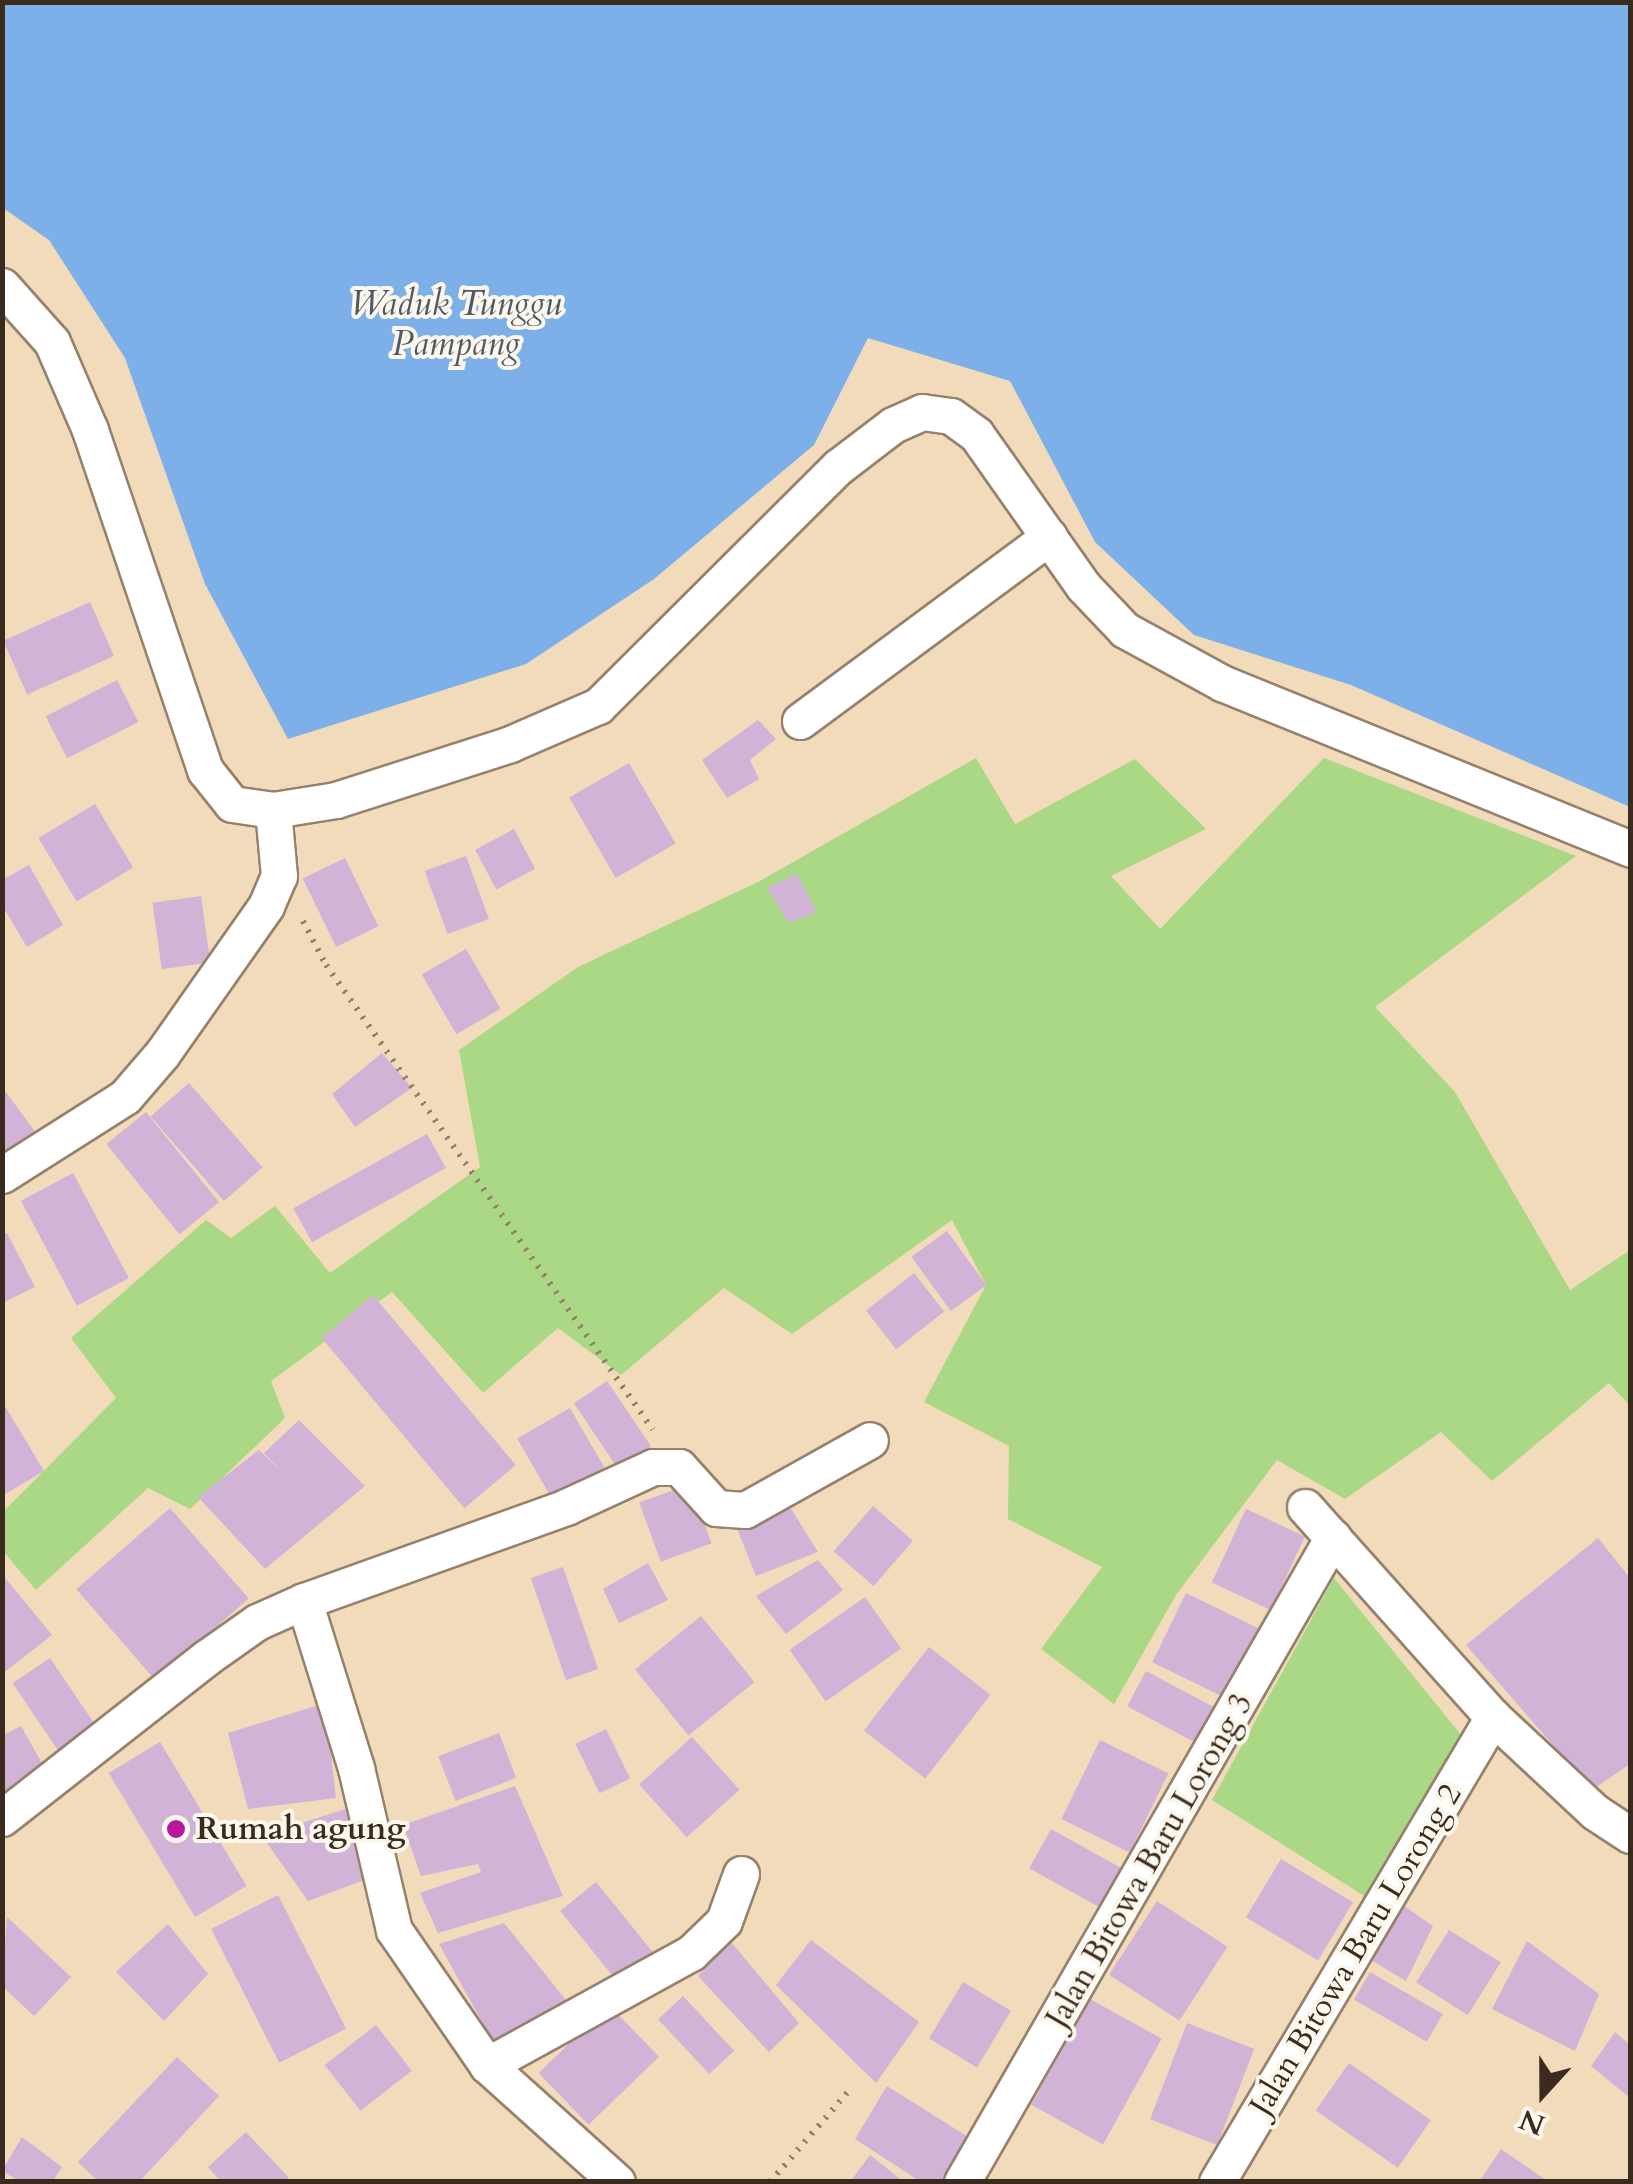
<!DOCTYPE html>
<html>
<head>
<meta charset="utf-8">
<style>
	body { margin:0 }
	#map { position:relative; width:1633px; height:2184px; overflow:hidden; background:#f1dbbb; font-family:Cardo,serif }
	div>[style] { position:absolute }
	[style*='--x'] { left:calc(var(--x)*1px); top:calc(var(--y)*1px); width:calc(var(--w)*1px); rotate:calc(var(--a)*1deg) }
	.green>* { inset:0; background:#aad885 }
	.water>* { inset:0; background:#7dafe9 }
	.building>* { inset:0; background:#d1b3d7; transform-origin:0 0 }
	.path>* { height:6px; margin-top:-3px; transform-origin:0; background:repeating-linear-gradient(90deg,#96826c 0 2.5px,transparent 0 10.5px) }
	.roads { filter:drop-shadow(2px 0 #96826c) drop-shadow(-2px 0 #96826c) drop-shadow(0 2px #96826c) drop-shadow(0 -2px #96826c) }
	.minor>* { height:35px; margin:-17.5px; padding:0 17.5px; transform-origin:17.5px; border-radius:17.5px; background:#fff }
	.dots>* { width:28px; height:28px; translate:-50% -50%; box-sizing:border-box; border:5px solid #fbf7ec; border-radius:50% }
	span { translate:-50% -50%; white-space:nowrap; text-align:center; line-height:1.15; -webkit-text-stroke:8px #fbf7ec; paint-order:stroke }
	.poi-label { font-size:32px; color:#3b2a1e; font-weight:700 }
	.left { translate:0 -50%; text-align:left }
	.street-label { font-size:32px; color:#3b2a1e }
	.water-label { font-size:35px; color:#525965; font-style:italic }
	.frame { position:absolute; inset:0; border:5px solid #3b2a1e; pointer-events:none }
	.north { position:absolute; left:1493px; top:2044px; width:100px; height:100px; -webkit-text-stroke:8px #fbf7ec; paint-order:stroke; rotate:201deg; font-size:28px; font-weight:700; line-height:40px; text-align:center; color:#3b2a1e }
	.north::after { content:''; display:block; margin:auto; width:35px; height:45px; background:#3b2a1e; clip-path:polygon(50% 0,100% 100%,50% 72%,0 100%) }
</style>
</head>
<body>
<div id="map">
	<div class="green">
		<div style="clip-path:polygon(976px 758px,1015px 824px,1135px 759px,1206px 829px,1111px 876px,1160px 929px,1324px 758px,1576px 856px,1375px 1007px,1455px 1092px,1570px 1290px,1630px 1250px,1630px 1406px,1609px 1383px,1492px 1481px,1441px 1432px,1345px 1499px,1277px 1460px,1176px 1595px,1114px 1704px,1041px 1649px,1102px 1567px,1008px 1519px,1009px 1446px,924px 1402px,986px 1285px,952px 1220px,792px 1334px,724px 1288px,621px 1375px,558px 1328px,483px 1393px,392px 1292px,271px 1381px,285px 1418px,190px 1509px,148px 1488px,36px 1590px,3px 1551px,2px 1513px,116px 1398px,71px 1338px,206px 1220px,231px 1238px,275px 1206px,330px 1273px,480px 1167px,459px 1050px,578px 967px,760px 881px)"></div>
		<div style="clip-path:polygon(1334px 1578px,1466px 1741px,1369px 1899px,1212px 1800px)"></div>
	</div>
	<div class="water">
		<div style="clip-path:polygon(3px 2px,1630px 3px,1630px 807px,1351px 685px,1194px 635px,1095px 542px,1010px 381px,868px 338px,814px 445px,654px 579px,526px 664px,288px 739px,205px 584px,125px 358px,49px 240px,3px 208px)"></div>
	</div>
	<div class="building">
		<div style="left:90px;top:602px;width:59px;height:95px;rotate:66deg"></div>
		<div style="left:117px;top:680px;width:47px;height:80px;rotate:63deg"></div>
		<div style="clip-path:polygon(758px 720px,776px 739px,750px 760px,759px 779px,727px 798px,702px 760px)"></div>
		<div style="left:629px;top:763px;width:93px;height:69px;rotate:60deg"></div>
		<div style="left:95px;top:804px;width:74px;height:66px;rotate:59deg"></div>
		<div style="left:514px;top:829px;width:45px;height:44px;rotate:62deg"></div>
		<div style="left:466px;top:856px;width:67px;height:44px;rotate:70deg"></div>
		<div style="left:345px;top:858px;width:76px;height:47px;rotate:64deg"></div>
		<div style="clip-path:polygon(29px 865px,63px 925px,27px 947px,2px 905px,2px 880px)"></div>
		<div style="clip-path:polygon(797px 874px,817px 912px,789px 923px,767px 888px)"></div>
		<div style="left:201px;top:896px;width:67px;height:49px;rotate:82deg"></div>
		<div style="left:466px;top:949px;width:69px;height:51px;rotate:60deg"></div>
		<div style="clip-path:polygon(382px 1053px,412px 1088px,355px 1127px,332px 1094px)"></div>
		<div style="left:189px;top:1083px;width:112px;height:51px;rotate:49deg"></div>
		<div style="clip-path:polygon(2px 1087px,40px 1138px,2px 1165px)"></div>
		<div style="left:146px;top:1112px;width:116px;height:51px;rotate:51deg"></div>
		<div style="left:427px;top:1134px;width:39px;height:153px;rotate:61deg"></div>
		<div style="left:73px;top:1173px;width:119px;height:59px;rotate:62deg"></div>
		<div style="left:947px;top:1231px;width:67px;height:44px;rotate:54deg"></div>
		<div style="clip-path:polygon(7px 1233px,35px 1287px,2px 1303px,2px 1235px)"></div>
		<div style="left:914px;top:1273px;width:49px;height:61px;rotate:52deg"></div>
		<div style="left:373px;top:1295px;width:222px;height:67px;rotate:50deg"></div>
		<div style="left:607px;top:1381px;width:79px;height:40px;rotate:56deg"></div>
		<div style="clip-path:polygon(2px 1401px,44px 1471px,2px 1496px)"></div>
		<div style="left:570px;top:1408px;width:69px;height:61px;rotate:60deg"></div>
		<div style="clip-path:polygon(299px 1420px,365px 1486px,265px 1569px,198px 1497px,259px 1450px,284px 1474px,264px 1453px)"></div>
		<div style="left:690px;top:1484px;width:63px;height:54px;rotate:70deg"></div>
		<div style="clip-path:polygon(782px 1494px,818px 1552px,756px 1576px,732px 1516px)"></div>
		<div style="left:873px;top:1506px;width:53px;height:60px;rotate:41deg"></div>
		<div style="left:170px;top:1508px;width:120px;height:124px;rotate:49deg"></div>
		<div style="left:1246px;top:1509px;width:65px;height:81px;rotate:25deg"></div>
		<div style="clip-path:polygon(1598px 1538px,1630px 1578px,1630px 1764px,1592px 1790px,1466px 1645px)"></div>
		<div style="clip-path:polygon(818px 1560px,843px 1590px,786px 1634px,756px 1596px)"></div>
		<div style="clip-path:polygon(648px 1563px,668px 1600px,619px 1623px,603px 1589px)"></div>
		<div style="left:563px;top:1567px;width:108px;height:34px;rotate:71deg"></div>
		<div style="clip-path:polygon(2px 1574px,52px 1635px,2px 1674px)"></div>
		<div style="left:1186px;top:1593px;width:93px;height:77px;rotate:26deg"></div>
		<div style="left:865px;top:1597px;width:63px;height:92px;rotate:55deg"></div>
		<div style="left:701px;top:1616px;width:85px;height:85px;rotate:51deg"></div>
		<div style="left:929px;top:1647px;width:78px;height:106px;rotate:38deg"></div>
		<div style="left:50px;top:1658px;width:85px;height:45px;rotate:56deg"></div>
		<div style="left:1146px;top:1671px;width:84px;height:40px;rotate:28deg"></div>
		<div style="clip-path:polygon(325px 1703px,336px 1798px,248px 1809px,228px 1733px)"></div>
		<div style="clip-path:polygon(21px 1726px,47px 1772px,2px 1797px,2px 1736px)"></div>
		<div style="left:606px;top:1729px;width:55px;height:34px;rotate:64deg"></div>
		<div style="left:499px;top:1733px;width:48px;height:65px;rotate:69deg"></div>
		<div style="left:692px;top:1737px;width:71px;height:71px;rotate:48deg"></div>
		<div style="left:1100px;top:1740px;width:76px;height:88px;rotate:26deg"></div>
		<div style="left:160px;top:1742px;width:168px;height:60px;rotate:59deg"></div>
		<div style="clip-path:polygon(515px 1786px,563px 1896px,438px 1933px,420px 1893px,481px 1872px,478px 1864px,421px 1876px,403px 1825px)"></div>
		<div style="clip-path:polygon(345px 1809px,370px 1878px,308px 1901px,262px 1836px)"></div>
		<div style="left:1051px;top:1829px;width:84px;height:45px;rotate:29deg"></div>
		<div style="left:1281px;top:1859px;width:84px;height:68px;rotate:31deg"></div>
		<div style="left:596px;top:1882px;width:92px;height:46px;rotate:51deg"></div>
		<div style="left:278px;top:1895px;width:150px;height:75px;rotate:63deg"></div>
		<div style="left:1157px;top:1901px;width:84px;height:88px;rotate:33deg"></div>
		<div style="clip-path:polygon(1397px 1901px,1433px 1926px,1406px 1981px,1361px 1954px)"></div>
		<div style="clip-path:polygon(7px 1917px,71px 1977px,34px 2016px,2px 1986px)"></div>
		<div style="clip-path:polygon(504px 1923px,566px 2000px,496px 2047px,439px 1944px)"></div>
		<div style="clip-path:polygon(168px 1924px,208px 1974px,164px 2021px,116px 1972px)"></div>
		<div style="left:1449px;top:1930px;width:61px;height:62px;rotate:32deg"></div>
		<div style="clip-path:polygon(811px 1940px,919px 2022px,876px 2083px,776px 1985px)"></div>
		<div style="clip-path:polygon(1527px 1941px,1599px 1994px,1575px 2051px,1492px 2009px)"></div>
		<div style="clip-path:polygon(731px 1942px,799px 2023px,769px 2052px,698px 1976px)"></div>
		<div style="left:1370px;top:1972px;width:84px;height:32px;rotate:30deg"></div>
		<div style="left:963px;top:1982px;width:56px;height:66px;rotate:31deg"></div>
		<div style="left:683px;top:1996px;width:75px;height:34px;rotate:47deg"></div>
		<div style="left:1090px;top:1999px;width:82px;height:121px;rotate:29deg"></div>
		<div style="left:609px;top:2005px;width:72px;height:98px;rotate:46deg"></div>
		<div style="left:1187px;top:2023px;width:72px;height:103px;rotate:21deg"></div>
		<div style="left:376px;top:2025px;width:58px;height:65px;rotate:52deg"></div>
		<div style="clip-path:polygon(1615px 2032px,1630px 2045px,1630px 2098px,1591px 2066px)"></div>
		<div style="clip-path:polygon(177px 2057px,219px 2096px,139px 2182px,99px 2182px,78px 2162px)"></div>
		<div style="left:1349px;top:2063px;width:100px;height:58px;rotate:35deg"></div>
		<div style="clip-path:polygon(887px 2086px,973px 2140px,946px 2182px,921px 2182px,855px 2139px)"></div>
		<div style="clip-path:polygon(246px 2132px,289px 2178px,284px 2182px,221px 2182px,208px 2167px)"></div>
		<div style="clip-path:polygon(22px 2137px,62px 2167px,52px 2182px,21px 2182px,2px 2171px)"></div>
		<div style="clip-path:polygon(1501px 2149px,1549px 2182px,1479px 2182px)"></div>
		<div style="clip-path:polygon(870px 2155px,904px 2182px,850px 2182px)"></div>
	</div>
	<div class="path">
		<div style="--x:303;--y:921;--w:50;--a:62.4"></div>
		<div style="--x:326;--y:965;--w:568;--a:54.88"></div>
		<div style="--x:770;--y:2182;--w:118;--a:-49.1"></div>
	</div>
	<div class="roads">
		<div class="minor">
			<div style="--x:2;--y:286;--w:75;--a:48.2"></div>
			<div style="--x:52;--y:342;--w:96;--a:66.6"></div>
			<div style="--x:90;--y:430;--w:359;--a:71.3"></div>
			<div style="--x:205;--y:770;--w:43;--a:51.5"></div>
			<div style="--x:232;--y:804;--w:41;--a:8.3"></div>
			<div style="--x:273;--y:810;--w:64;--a:-9"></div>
			<div style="--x:336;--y:800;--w:183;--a:-17.8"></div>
			<div style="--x:510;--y:744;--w:96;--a:-23.4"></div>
			<div style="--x:598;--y:706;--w:339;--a:-44.9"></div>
			<div style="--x:838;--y:467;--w:69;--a:-37.4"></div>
			<div style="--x:893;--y:425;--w:32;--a:-24"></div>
			<div style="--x:922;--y:412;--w:29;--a:8"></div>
			<div style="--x:951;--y:416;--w:31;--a:36"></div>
			<div style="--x:976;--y:434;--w:187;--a:54.8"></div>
			<div style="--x:1084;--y:587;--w:59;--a:46.4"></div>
			<div style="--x:1125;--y:630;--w:111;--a:28.7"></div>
			<div style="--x:1222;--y:683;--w:440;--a:22.1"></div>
			<div style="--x:800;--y:721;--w:310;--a:-36.5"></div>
			<div style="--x:2;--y:1175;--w:146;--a:-32.4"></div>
			<div style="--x:125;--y:1097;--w:57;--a:-49.3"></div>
			<div style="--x:162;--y:1054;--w:181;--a:-54.9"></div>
			<div style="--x:266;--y:906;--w:33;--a:-67"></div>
			<div style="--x:279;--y:876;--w:66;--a:-95.2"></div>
			<div style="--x:1305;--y:1507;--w:282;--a:48.2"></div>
			<div style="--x:1493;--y:1717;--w:139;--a:43"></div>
			<div style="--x:1595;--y:1812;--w:42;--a:33.3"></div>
			<div style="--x:304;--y:1601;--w:175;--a:72.7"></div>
			<div style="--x:356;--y:1768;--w:166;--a:76.8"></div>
			<div style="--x:394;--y:1930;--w:164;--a:55.4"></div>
			<div style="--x:487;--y:2065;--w:175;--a:42"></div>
			<div style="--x:2;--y:1818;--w:259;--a:-38.1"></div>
			<div style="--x:206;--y:1658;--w:62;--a:-35.2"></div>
			<div style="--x:257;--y:1622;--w:51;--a:-24.1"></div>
			<div style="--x:304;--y:1601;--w:278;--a:-19.7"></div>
			<div style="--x:566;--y:1507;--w:96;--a:-24.7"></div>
			<div style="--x:653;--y:1467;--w:26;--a:0"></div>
			<div style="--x:679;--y:1467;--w:55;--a:47.9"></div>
			<div style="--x:716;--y:1508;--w:29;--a:4"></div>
			<div style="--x:745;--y:1510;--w:143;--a:-29.2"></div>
			<div style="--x:487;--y:2065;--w:233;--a:-28.8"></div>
			<div style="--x:691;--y:1953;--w:46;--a:-44.1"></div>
			<div style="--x:724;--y:1921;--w:50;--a:-70.1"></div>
			<div style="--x:962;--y:2182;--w:744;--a:-60.09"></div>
			<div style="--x:1217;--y:2182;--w:541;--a:-59.31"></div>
		</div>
	</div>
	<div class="dots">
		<div style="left:176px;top:1829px;background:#b5179e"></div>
	</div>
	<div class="poi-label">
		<span class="left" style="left:196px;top:1829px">Rumah agung</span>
	</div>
	<div class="street-label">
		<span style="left:1150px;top:1861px;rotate:-60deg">Jalan Bitowa Baru Lorong 3</span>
		<span style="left:1356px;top:1950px;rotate:-59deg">Jalan Bitowa Baru Lorong 2</span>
	</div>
	<div class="water-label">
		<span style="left:456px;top:324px">Waduk Tunggu<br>Pampang</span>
	</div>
	<div class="frame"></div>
	<div class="north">N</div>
</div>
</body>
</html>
